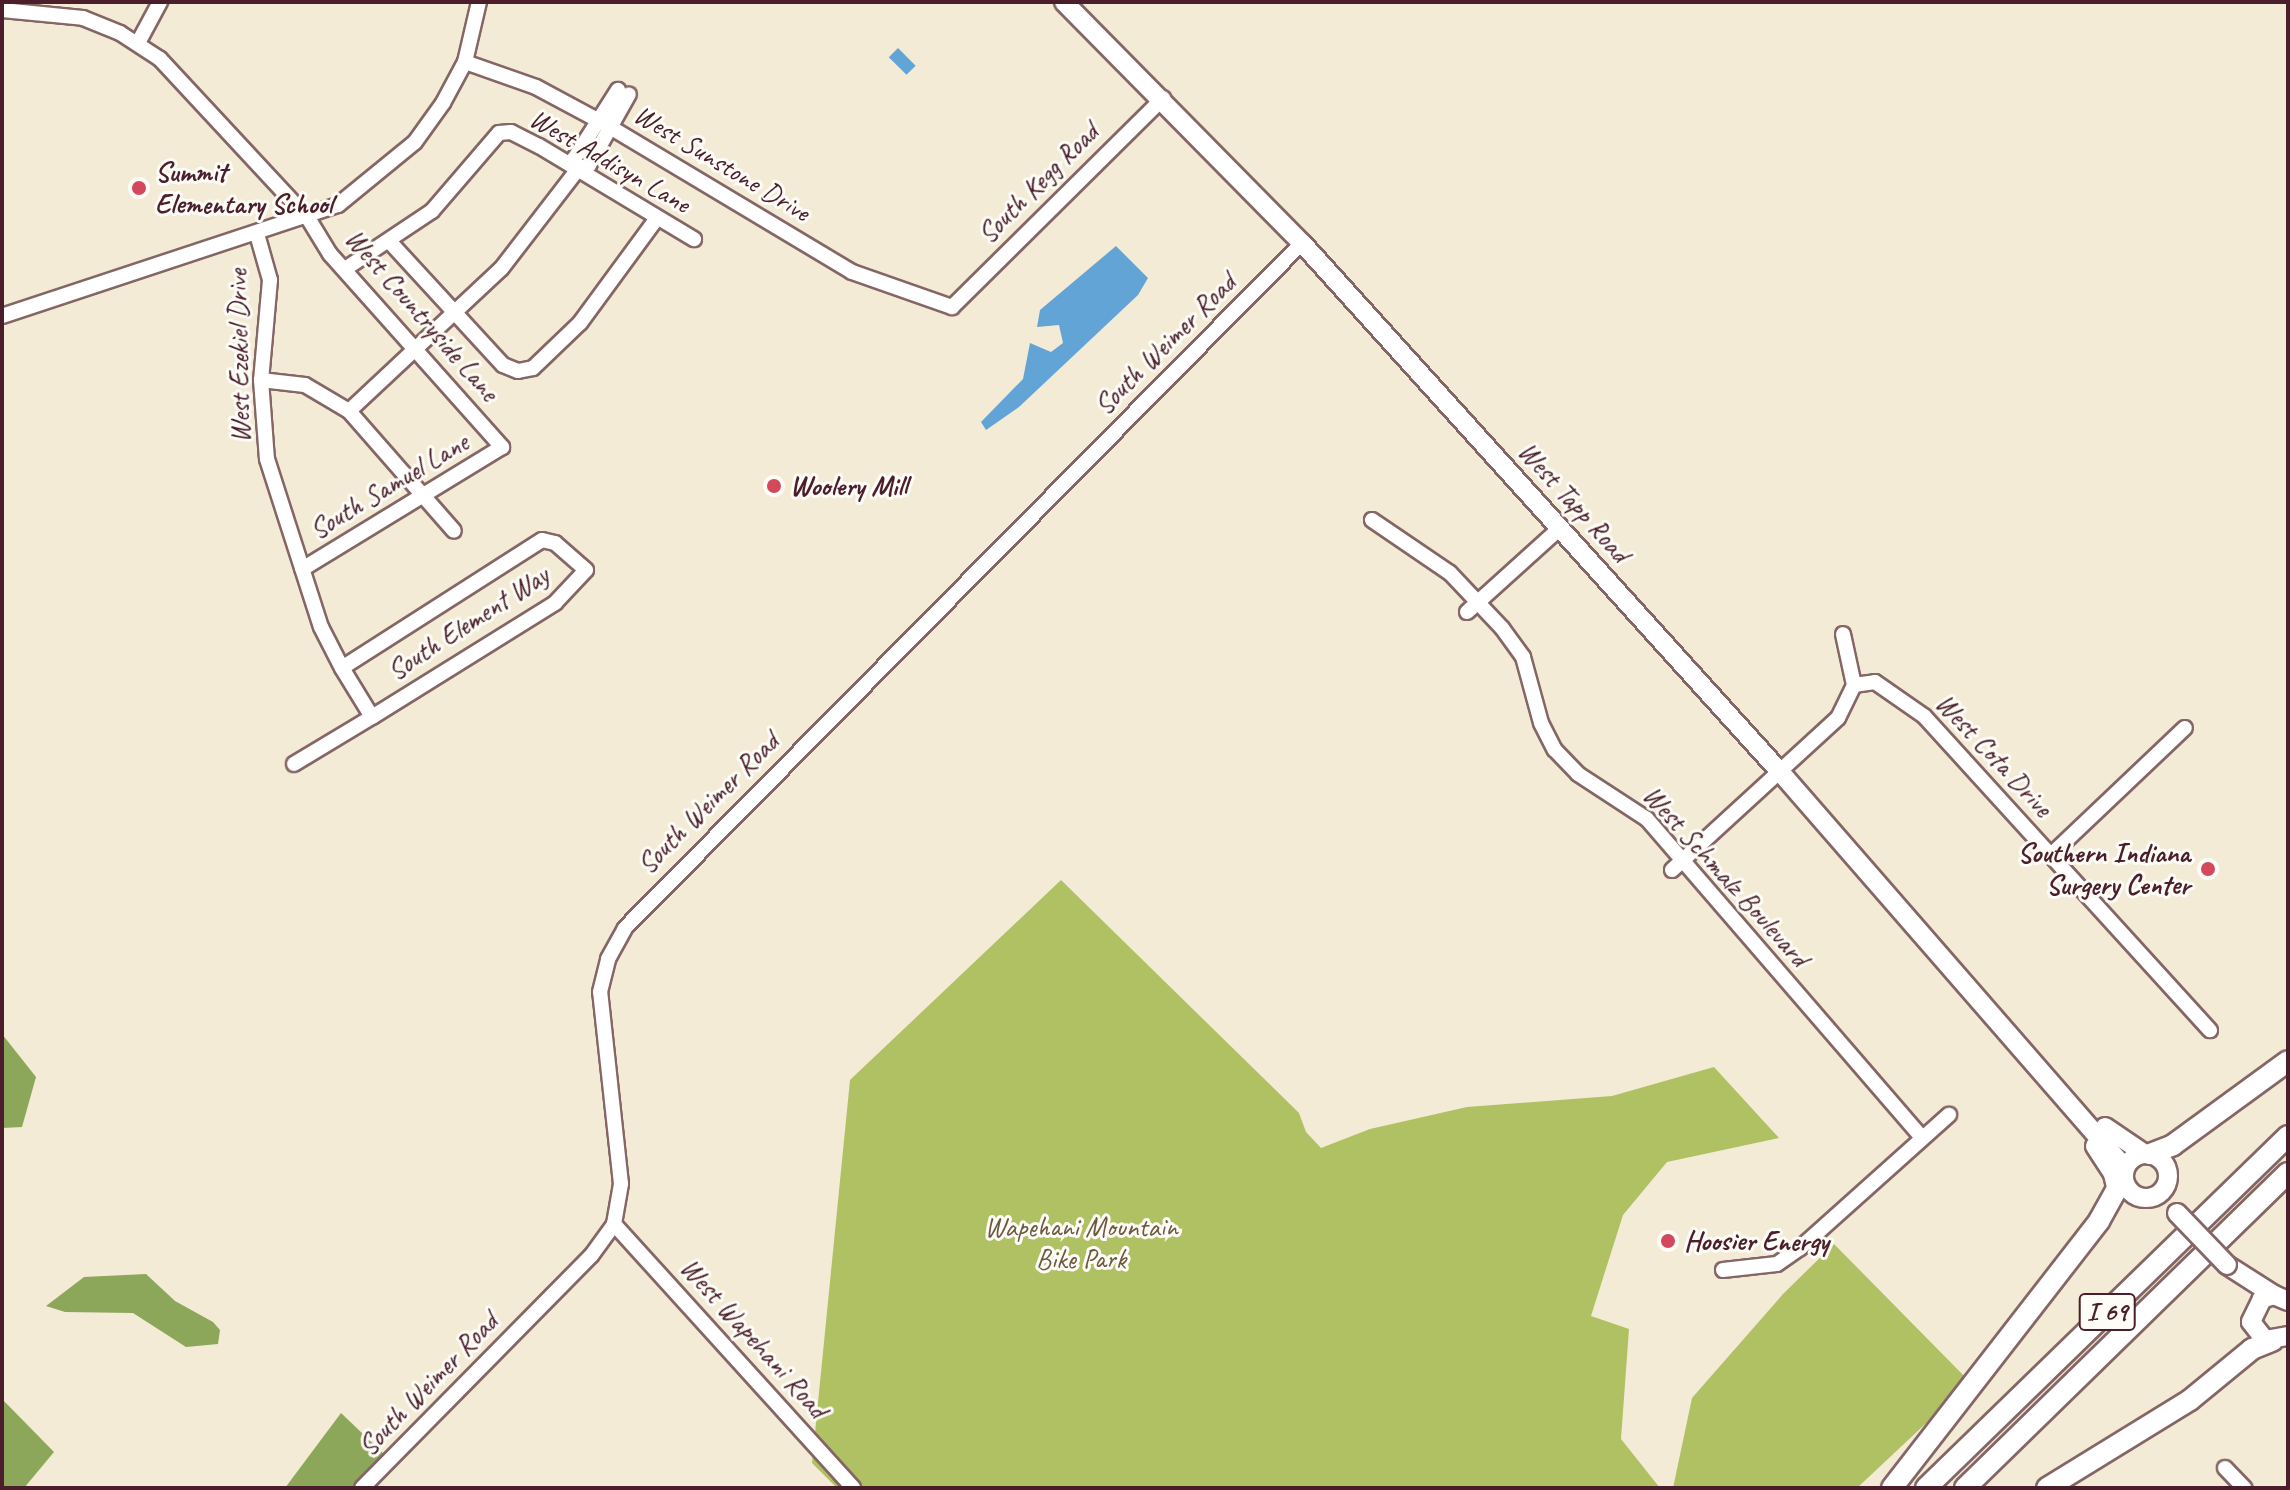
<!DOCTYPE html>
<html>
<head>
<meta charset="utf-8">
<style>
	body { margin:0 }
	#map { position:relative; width:2290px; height:1490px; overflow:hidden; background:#f3ebd5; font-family:Caveat,sans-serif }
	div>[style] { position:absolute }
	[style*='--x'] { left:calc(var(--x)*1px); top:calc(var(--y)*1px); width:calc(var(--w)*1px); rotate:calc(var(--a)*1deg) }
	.green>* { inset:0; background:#b0c164 }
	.forest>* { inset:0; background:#8ca75a }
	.water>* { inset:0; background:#62a4d6; transform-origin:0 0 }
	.roads { filter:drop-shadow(2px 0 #856666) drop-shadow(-2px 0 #856666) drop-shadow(0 2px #856666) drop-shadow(0 -2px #856666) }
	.minor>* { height:14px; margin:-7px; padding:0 7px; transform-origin:7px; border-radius:7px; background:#fff }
	.major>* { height:18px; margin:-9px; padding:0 9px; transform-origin:9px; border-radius:9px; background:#fff }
	.major>.ring { margin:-9px; padding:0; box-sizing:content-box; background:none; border:18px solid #fff; border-radius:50% }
	.highway>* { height:20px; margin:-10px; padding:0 10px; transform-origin:10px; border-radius:10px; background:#fff }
	.bridges { filter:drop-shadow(2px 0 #856666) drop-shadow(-2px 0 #856666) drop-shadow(0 2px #856666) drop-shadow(0 -2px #856666) }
	.major-bridge>* { height:18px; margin:-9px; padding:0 9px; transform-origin:9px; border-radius:9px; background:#fff }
	.dots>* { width:22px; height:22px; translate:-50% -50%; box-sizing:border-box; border:4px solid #fdfcf7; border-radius:50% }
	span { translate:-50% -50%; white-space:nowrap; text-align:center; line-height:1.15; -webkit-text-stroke:6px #fdfcf7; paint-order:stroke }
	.shield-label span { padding:2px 6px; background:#fdfcf7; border:2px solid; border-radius:6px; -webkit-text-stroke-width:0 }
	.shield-label { font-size:26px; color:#4a1f2b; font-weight:700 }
	.street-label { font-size:28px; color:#4a1f2b }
	.poi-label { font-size:28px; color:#4a1f2b; font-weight:700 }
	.left { translate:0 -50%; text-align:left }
	.right { translate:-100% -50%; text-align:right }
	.park-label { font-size:28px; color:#6e583f }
	.frame { position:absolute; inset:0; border:4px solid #4a1f2b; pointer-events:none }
</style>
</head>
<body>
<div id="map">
	<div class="green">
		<div style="clip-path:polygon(1061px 880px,1299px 1113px,1306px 1132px,1321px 1148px,1370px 1129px,1467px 1107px,1612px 1096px,1714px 1067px,1779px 1138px,1667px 1162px,1623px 1215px,1591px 1316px,1629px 1329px,1621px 1439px,1660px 1488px,837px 1488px,812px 1463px,850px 1080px)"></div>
		<div style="clip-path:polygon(1834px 1244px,1970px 1382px,1857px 1488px,1673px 1488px,1692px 1398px,1783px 1294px)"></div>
	</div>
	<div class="forest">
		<div style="clip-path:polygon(2px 1034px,36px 1077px,22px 1127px,2px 1128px)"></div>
		<div style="clip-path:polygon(146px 1274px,175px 1301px,213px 1322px,220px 1330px,218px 1344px,186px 1347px,133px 1313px,65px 1312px,46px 1306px,84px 1277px)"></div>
		<div style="clip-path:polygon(2px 1399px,54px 1452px,24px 1488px,2px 1488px)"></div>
		<div style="clip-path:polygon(341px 1413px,384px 1454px,351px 1488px,285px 1488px)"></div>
	</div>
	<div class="water">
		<div style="left:898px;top:48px;width:25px;height:13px;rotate:45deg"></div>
		<div style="clip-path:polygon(1116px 246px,1148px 278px,1138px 295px,1019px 407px,986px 430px,981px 422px,1023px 379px,1030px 343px,1051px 352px,1063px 343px,1059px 325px,1037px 327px,1040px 310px)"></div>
	</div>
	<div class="roads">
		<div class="minor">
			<div style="--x:2;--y:10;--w:81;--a:5.6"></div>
			<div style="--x:83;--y:18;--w:40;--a:22"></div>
			<div style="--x:120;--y:33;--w:48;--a:33"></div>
			<div style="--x:160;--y:59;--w:217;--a:47.1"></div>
			<div style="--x:308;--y:218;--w:42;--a:58.6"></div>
			<div style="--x:330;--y:254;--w:259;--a:48.3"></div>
			<div style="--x:502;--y:447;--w:234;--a:148.6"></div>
			<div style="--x:138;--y:43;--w:47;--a:-61.8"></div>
			<div style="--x:465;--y:62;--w:75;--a:19.4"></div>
			<div style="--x:536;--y:87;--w:78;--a:28.2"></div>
			<div style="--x:605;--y:124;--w:288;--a:30.9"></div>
			<div style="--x:852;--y:272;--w:106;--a:19.3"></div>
			<div style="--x:952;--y:307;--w:297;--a:-44.7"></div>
			<div style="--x:578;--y:169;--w:11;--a:-112"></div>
			<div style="--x:574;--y:159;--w:82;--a:-57.5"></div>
			<div style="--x:257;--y:234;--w:48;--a:74.2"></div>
			<div style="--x:270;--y:280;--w:100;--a:95.1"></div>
			<div style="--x:261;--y:380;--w:79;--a:85.7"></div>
			<div style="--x:267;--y:459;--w:176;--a:72.2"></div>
			<div style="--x:321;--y:627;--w:46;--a:62.9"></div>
			<div style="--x:342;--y:668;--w:57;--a:58.5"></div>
			<div style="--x:372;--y:717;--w:216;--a:-31.9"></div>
			<div style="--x:555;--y:603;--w:45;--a:-46.8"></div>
			<div style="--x:586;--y:570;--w:41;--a:-138.9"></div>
			<div style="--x:555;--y:543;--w:13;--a:-167"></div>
			<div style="--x:542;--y:540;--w:237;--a:147.4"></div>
			<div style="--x:389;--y:241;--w:168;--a:47.4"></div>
			<div style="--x:503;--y:365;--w:16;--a:22"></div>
			<div style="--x:518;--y:371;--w:15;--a:-11"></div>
			<div style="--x:533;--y:368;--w:65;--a:-43.8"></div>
			<div style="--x:580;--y:323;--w:130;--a:-53.7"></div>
			<div style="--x:345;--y:269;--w:105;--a:-33.7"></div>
			<div style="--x:432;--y:211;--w:103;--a:-49.3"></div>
			<div style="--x:499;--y:133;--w:12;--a:-5"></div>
			<div style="--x:511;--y:132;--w:31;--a:27"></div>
			<div style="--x:539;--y:146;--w:181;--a:31"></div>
			<div style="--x:2;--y:316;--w:354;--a:-18.3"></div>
			<div style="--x:338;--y:205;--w:99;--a:-39.3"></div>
			<div style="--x:415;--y:142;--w:48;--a:-54.3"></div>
			<div style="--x:443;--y:103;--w:47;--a:-61.8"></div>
			<div style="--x:465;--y:62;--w:62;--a:-76.9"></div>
			<div style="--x:261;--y:380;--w:44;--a:6.5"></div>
			<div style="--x:305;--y:385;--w:51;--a:30.6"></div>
			<div style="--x:349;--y:411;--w:159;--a:48.8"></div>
			<div style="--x:349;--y:411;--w:208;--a:-43.1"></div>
			<div style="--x:501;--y:269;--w:126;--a:-52.4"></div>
			<div style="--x:578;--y:169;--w:12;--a:-20"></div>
			<div style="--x:589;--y:165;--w:81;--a:-60.6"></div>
			<div style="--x:1372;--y:520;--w:94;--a:34.2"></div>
			<div style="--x:1450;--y:573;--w:76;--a:46.6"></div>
			<div style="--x:1502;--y:628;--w:36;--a:54"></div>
			<div style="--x:1523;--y:657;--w:68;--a:74.7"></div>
			<div style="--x:1541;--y:723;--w:30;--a:63"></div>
			<div style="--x:1555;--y:750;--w:33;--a:46"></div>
			<div style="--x:1578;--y:774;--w:82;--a:33.1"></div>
			<div style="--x:1647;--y:819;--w:419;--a:49.2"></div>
			<div style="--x:1467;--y:612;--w:125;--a:-42.1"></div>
			<div style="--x:1854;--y:685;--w:21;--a:-8"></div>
			<div style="--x:1875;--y:682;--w:60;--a:34.8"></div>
			<div style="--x:1924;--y:716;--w:425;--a:47.7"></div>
			<div style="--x:294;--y:764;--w:91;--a:-31.1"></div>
			<div style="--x:2052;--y:854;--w:183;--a:-43.5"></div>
			<div style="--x:1672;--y:870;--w:225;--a:-42.5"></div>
			<div style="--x:1838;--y:718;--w:37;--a:-64"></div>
			<div style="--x:1854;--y:685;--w:52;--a:-102.2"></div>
			<div style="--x:614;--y:1224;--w:356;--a:47.8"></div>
			<div style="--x:1723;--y:1270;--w:54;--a:-6.3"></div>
			<div style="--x:1777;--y:1264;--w:28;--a:-35"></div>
			<div style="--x:1800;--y:1248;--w:200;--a:-41.8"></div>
			<div style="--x:2225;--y:1468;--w:28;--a:46"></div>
			<div style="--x:362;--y:1488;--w:326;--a:-45.4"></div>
			<div style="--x:591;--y:1256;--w:39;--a:-54"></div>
			<div style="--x:614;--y:1224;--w:41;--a:-80.1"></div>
			<div style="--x:621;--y:1184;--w:193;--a:-96.2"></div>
			<div style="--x:600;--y:992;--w:34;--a:-76"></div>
			<div style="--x:608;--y:959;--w:35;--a:-61"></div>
			<div style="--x:625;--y:928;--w:963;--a:-45.34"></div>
		</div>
		<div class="major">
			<div style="--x:1064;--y:2;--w:339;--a:45.4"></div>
			<div style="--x:1302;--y:243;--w:716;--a:47.89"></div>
			<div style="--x:1782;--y:774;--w:522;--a:48.96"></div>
			<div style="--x:2105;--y:1127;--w:48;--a:34"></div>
			<div style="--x:2095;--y:1146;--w:33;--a:57"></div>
			<div style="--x:2113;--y:1174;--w:18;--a:77"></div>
			<div class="ring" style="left:2124px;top:1154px;width:26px;height:26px"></div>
			<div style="--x:2227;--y:1265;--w:56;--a:32.6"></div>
			<div style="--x:2288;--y:1301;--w:15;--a:-157"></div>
			<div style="--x:2274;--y:1295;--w:13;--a:162"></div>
			<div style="--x:2262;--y:1299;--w:25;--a:116"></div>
			<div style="--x:2251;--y:1322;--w:23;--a:52"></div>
			<div style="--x:2265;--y:1340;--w:23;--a:-10"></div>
		</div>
		<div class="highway">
			<div style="--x:2150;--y:1154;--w:25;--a:-21"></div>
			<div style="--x:2173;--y:1145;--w:142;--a:-36.1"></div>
			<div style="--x:1892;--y:1488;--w:338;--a:-52.2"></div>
			<div style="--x:2099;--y:1221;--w:49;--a:-60.8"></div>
			<div style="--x:1926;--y:1488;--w:505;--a:-44.2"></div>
			<div style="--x:1965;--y:1488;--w:451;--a:-44.3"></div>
			<div style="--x:2047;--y:1488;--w:168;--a:-31.6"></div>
			<div style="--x:2190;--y:1400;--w:80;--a:-39.4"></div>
			<div style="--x:2252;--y:1349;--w:22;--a:-22"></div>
		</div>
	</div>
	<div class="bridges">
		<div class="major-bridge">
			<div style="--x:2177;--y:1213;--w:72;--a:46.1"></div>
		</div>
	</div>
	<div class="dots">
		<div style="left:139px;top:188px;background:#d1495b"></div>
		<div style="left:774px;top:486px;background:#d1495b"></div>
		<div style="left:2208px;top:869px;background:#d1495b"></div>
		<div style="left:1668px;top:1241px;background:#d1495b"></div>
	</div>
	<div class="shield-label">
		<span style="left:2107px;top:1312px">I 69</span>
	</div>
	<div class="street-label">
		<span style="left:610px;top:161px;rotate:30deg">West Addisyn Lane</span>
		<span style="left:722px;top:163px;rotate:31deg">West Sunstone Drive</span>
		<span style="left:1038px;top:183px;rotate:-45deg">South Kegg Road</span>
		<span style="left:422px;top:315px;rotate:49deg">West Countryside Lane</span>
		<span style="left:1165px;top:344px;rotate:-45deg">South Weimer Road</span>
		<span style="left:239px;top:356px;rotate:-91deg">West Ezekiel Drive</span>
		<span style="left:389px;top:486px;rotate:-31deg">South Samuel Lane</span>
		<span style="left:1574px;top:502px;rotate:48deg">West Tapp Road</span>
		<span style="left:468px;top:623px;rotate:-33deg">South Element Way</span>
		<span style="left:1994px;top:755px;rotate:47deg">West Cota Drive</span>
		<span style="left:708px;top:803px;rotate:-45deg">South Weimer Road</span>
		<span style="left:1726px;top:876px;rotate:48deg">West Schmalz Boulevard</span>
		<span style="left:754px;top:1338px;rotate:48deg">West Wapehani Road</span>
		<span style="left:428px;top:1384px;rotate:-46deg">South Weimer Road</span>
	</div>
	<div class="poi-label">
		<span class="left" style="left:155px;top:188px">Summit<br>Elementary School</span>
		<span class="left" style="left:790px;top:486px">Woolery Mill</span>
		<span class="right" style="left:2190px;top:869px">Southern Indiana<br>Surgery Center</span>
		<span class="left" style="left:1684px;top:1241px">Hoosier Energy</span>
	</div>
	<div class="park-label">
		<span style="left:1081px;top:1243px">Wapehani Mountain<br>Bike Park</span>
	</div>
	<div class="frame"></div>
</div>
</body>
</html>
